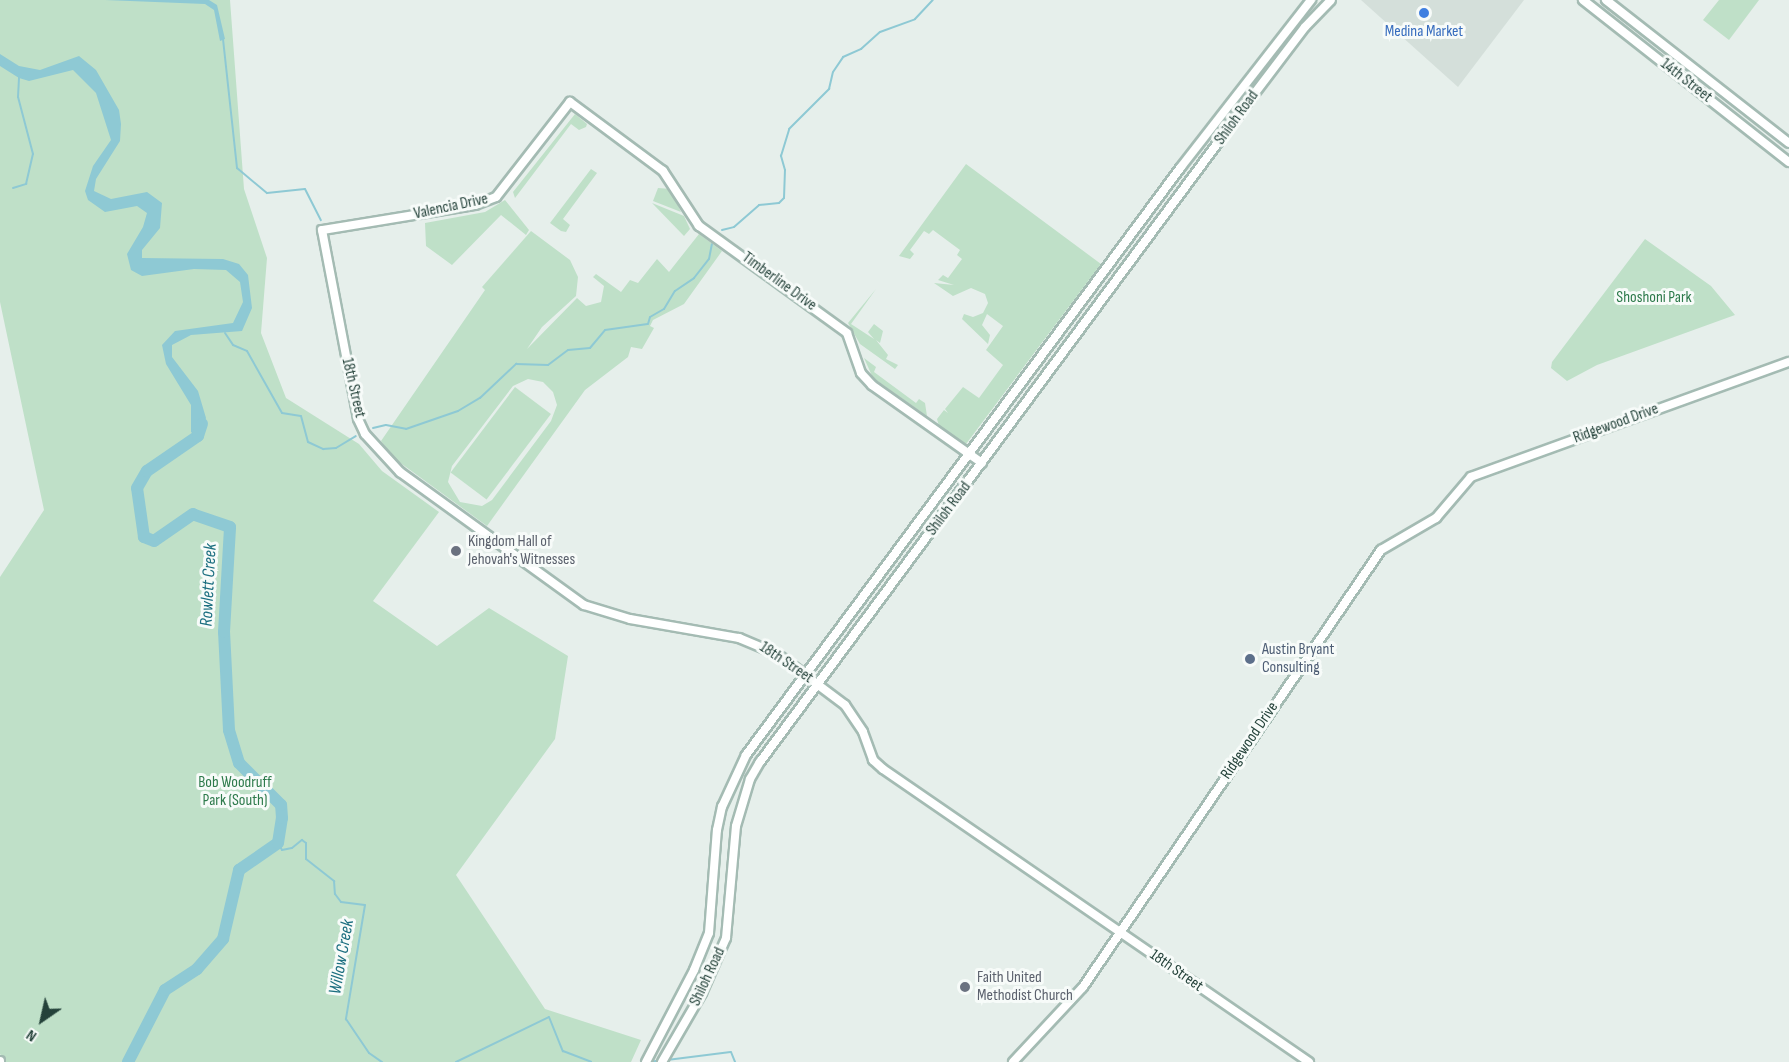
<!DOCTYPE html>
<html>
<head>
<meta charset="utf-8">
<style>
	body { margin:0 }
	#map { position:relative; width:1789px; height:1062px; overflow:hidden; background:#e6efeb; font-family:"Sofia Sans Condensed",sans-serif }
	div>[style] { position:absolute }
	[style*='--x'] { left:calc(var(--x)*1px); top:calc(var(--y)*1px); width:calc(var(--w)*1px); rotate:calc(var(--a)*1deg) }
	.built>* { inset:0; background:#d4dfda }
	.green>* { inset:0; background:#bfe0c8; transform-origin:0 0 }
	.water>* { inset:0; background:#8ec9d4 }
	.stream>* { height:2px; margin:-1px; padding:0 1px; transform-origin:1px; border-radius:1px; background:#8ec9d4 }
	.river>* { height:12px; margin:-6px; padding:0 6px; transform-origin:6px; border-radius:6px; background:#8ec9d4 }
	.roads { filter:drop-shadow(2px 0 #a4bbb3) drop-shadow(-2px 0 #a4bbb3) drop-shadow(0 2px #a4bbb3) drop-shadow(0 -2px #a4bbb3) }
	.secondary>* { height:8px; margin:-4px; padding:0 4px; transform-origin:4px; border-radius:4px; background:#fff }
	.dots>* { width:16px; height:16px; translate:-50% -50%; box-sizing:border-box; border:3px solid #f7fbf9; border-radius:50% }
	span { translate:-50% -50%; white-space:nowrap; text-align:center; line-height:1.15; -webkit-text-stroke:6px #f7fbf9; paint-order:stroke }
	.shop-label { font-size:16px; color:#366cbe }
	.street-label { font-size:16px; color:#24423a }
	.park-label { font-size:16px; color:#2d7a4b }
	.worship-label { font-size:16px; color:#5b616d }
	.left { translate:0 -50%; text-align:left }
	.service-label { font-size:16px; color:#4e5e75 }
	.water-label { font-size:18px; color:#1c6f80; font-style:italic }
	.north { position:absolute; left:12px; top:990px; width:60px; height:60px; -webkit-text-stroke:4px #f7fbf9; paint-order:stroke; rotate:214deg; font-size:16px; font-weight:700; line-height:24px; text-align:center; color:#24423a }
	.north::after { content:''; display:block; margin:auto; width:21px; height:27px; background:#24423a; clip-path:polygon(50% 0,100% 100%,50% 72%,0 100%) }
</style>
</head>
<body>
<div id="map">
	<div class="built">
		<div style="clip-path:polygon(1361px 0,1524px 0,1458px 87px)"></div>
	</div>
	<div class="green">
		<div style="clip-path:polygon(0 0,230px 0,244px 189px,267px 258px,261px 333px,286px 398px,359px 444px,382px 471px,439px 512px,373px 601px,437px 646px,489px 608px,568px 656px,555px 739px,456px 875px,545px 1009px,641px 1040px,631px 1062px,6px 1062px,0 1054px,0 577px,44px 510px,0 302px)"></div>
		<div style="clip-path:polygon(1719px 0,1759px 0,1729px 40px,1703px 20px)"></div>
		<div style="clip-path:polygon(575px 114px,587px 124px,586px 127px,579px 130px,571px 124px,515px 198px,513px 192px)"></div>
		<div style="clip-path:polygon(966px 164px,1101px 264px,966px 444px,939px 426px,937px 419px,944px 410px,948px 413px,945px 409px,963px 387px,979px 398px,1003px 365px,986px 350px,1003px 326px,987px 314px,982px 325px,990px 335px,988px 344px,962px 319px,964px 314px,973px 317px,983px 313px,988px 303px,985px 294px,971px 288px,953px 296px,934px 283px,954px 285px,938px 280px,943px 275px,948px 278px,962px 259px,957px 255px,960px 250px,933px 230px,929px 234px,924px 231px,910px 250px,914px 254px,910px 259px,899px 256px)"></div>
		<div style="clip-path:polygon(591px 169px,597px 173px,563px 219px,570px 225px,566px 232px,561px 231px,550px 223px)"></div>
		<div style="clip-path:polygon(658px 188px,671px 189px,681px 212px,653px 201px)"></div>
		<div style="clip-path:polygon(505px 200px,529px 230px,526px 235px,501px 215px,452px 265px,426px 246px,425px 223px,485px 212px)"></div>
		<div style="clip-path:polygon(652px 203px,684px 216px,690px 229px,684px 236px)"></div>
		<div style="clip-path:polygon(evenodd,531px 231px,570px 260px,578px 277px,576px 296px,542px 327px,527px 349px,577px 298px,586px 306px,601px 302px,604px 286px,593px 277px,596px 274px,621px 292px,630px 280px,638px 283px,657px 259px,669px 272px,699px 234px,722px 251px,684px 304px,653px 320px,650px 326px,654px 328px,642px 349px,631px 347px,628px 357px,585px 390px,487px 526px,395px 459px,381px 441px,485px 290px,482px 287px,531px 231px,528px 379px,543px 382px,553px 392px,557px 405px,551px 421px,492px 500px,482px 506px,460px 502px,448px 482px,452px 466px,513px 386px,528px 379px)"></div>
		<div style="clip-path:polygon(1645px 239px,1711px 286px,1735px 315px,1597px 365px,1567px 381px,1551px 368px,1552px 362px)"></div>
		<div style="clip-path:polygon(876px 289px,851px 324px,874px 339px,868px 332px,874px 324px,883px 331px,880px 343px,876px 340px,888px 355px,886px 359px,898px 365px,895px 369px,860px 344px,848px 323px)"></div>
		<div style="clip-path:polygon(864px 358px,876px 367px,874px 372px,916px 403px,919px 399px,925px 403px,927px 416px,873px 378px)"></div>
		<div style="left:515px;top:387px;width:45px;height:107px;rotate:37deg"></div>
	</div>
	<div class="water">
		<div style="clip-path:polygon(105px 0,209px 0,217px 5px,225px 39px,220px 41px,214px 10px,205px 4px)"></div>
		<div style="clip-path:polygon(0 54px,19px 66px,40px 70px,79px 56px,96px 70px,119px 110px,121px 124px,120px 141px,96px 179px,94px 191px,111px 199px,147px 192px,162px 203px,160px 228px,142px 250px,142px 258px,223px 259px,239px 264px,248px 275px,252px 308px,242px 331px,191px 335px,172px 345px,172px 357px,198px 391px,206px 418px,199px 439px,191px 432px,191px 405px,166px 364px,162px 345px,175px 331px,233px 323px,243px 302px,240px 282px,226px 270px,194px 269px,142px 276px,131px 270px,127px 254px,143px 227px,147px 213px,137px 206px,105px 212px,88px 200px,85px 191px,93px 166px,111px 140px,96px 93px,73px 70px,29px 81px,19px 78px,0 66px)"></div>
	</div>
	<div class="stream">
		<div style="--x:223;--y:39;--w:130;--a:83.8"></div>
		<div style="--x:237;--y:168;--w:39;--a:40"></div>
		<div style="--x:267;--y:193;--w:38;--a:-6"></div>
		<div style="--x:305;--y:189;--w:35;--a:63"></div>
		<div style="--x:13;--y:188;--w:14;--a:-17"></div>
		<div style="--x:26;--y:184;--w:31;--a:-77"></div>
		<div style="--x:33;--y:154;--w:59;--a:-104.7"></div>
		<div style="--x:18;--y:97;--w:20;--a:-87"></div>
		<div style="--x:722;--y:230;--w:12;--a:-14"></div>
		<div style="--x:734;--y:227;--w:33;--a:-41"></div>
		<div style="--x:759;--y:205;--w:20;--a:-6"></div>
		<div style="--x:779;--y:203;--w:7;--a:-45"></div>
		<div style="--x:784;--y:198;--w:28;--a:-88"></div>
		<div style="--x:785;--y:170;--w:15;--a:-106"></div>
		<div style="--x:781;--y:156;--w:28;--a:-73"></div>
		<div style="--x:789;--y:129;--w:57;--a:-45"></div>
		<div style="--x:829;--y:89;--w:17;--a:-77"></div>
		<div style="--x:833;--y:72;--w:18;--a:-56"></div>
		<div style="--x:843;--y:57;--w:20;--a:-24"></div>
		<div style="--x:861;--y:49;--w:25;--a:-42"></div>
		<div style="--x:880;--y:32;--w:37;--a:-20"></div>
		<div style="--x:915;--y:19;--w:26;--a:-47"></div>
		<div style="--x:225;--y:333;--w:14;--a:56"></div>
		<div style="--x:233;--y:345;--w:15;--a:23"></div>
		<div style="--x:247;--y:351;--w:71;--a:60.6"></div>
		<div style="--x:282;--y:413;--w:19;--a:9"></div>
		<div style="--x:301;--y:416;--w:27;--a:75"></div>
		<div style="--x:308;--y:442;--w:17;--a:25"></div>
		<div style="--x:323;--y:449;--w:13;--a:-4"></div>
		<div style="--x:336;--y:448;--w:23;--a:-31"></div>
		<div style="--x:373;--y:428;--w:13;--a:-13"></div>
		<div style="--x:386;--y:425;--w:20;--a:11"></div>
		<div style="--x:406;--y:429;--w:55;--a:-19.1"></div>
		<div style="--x:458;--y:411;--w:26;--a:-31"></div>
		<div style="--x:480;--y:398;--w:50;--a:-43.4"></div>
		<div style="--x:516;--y:364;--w:32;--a:2"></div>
		<div style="--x:548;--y:365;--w:25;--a:-37"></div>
		<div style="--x:568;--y:350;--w:22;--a:-5"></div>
		<div style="--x:590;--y:348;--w:23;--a:-50"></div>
		<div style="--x:605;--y:330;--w:43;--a:-7.9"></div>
		<div style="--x:648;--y:324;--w:7;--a:-74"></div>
		<div style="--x:650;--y:317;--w:16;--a:-30"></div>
		<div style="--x:664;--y:309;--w:21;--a:-59"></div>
		<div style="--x:675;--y:291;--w:23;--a:-34"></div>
		<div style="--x:694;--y:278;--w:24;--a:-52"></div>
		<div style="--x:709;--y:259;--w:15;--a:-79"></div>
		<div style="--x:278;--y:843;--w:8;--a:60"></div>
		<div style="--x:282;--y:850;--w:10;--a:-11"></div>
		<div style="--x:292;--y:848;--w:13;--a:-39"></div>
		<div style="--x:302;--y:840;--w:5;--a:37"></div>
		<div style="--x:306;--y:843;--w:16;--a:90"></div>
		<div style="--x:306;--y:859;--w:36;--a:38"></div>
		<div style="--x:334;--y:881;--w:13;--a:86"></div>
		<div style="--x:335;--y:894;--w:10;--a:53"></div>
		<div style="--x:341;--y:902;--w:24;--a:7"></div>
		<div style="--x:365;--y:905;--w:116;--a:99.5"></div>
		<div style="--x:346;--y:1019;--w:41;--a:55.9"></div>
		<div style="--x:369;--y:1053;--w:16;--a:35"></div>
		<div style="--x:667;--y:1060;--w:64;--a:-7.1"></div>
		<div style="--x:731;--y:1052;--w:11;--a:68"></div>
		<div style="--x:456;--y:1062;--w:103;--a:-25.8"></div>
		<div style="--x:549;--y:1017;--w:37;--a:68"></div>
		<div style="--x:563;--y:1051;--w:30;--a:21"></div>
		<div style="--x:649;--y:1062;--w:12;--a:-9"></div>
	</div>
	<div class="river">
		<div style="--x:128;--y:1062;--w:81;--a:-62.8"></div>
		<div style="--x:165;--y:990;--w:38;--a:-33"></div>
		<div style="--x:197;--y:969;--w:40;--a:-49"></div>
		<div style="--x:223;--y:939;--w:71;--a:-76.9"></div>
		<div style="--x:239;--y:870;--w:47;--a:-34.7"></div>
		<div style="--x:278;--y:843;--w:25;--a:-81"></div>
		<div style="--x:282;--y:818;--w:13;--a:-94"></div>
		<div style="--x:281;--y:805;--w:59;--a:-135"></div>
		<div style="--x:239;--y:763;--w:34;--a:-107"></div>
		<div style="--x:229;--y:730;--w:98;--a:-92.9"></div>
		<div style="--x:224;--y:632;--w:105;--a:-86.7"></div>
		<div style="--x:230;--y:527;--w:39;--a:-161"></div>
		<div style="--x:193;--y:514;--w:47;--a:145.3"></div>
		<div style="--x:154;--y:541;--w:11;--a:-158"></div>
		<div style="--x:144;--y:537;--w:49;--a:-98.1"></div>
		<div style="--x:137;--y:488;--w:20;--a:-60"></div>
		<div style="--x:147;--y:471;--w:62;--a:-34.5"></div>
		<div style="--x:198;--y:436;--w:13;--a:-72"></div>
	</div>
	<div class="roads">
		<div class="secondary">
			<div style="--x:1583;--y:0;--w:262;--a:38.2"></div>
			<div style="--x:1606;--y:0;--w:232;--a:38"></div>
			<div style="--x:982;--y:463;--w:135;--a:-144.7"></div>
			<div style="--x:872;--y:385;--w:16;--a:-133"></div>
			<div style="--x:861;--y:373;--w:42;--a:-109.3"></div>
			<div style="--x:847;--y:333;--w:183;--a:-144.1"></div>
			<div style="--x:699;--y:226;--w:66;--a:-123.2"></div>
			<div style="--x:663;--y:171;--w:116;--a:-143.4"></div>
			<div style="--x:570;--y:102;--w:120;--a:127.9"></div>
			<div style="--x:496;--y:197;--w:22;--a:159"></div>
			<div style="--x:475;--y:205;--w:155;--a:170.7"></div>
			<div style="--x:322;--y:230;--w:192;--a:79.2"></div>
			<div style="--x:358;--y:419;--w:17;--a:65"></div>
			<div style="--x:365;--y:434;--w:52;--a:47.4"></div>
			<div style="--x:400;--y:472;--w:227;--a:35.9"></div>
			<div style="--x:584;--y:605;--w:48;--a:16.9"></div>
			<div style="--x:630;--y:619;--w:111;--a:9.9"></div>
			<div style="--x:739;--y:638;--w:41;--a:22.8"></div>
			<div style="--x:777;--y:654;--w:85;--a:36.9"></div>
			<div style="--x:845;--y:705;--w:32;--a:56"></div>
			<div style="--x:863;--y:732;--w:30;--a:70"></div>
			<div style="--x:873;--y:760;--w:13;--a:42"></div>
			<div style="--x:883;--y:769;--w:517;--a:34.52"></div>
			<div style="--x:0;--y:1061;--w:1;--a:90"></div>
			<div style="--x:646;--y:1062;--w:104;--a:-62.4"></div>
			<div style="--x:694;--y:970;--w:40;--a:-68"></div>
			<div style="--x:709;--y:933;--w:103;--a:-85.6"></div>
			<div style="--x:717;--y:830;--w:24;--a:-78"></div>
			<div style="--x:722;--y:807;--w:57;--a:-65.2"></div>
			<div style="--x:746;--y:755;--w:731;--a:-53.51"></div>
			<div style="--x:1181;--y:167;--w:212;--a:-52.1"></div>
			<div style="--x:662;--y:1062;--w:80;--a:-59.9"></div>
			<div style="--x:702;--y:993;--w:60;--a:-66.4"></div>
			<div style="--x:726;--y:938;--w:112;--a:-84.9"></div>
			<div style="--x:736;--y:826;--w:49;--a:-73.4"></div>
			<div style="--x:750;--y:779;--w:20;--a:-60"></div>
			<div style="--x:760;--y:762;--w:816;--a:-53.52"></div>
			<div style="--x:1245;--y:106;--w:99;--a:-52.8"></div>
			<div style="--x:1305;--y:27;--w:37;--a:-46"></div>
			<div style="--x:1013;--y:1062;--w:103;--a:-47"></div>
			<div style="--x:1083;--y:987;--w:529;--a:-55.71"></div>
			<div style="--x:1381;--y:550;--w:64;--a:-30.2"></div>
			<div style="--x:1436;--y:518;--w:54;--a:-49.5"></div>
			<div style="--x:1471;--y:477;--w:338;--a:-19.9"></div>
		</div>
	</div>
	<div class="dots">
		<div style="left:1424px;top:13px;background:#3f7fe0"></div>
		<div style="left:456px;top:551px;background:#6b7280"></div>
		<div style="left:1250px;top:659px;background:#5c6f8a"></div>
		<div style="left:965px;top:987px;background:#6b7280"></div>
	</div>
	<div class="shop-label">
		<span style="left:1424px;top:32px">Medina Market</span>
	</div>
	<div class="street-label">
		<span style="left:1686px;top:81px;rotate:38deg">14th Street</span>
		<span style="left:1237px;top:118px;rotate:-54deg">Shiloh Road</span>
		<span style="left:451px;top:207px;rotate:-12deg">Valencia Drive</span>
		<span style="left:779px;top:282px;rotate:36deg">Timberline Drive</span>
		<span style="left:353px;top:388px;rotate:77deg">18th Street</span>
		<span style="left:1616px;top:424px;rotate:-20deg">Ridgewood Drive</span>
		<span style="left:949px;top:509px;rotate:-53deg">Shiloh Road</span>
		<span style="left:786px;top:663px;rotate:34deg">18th Street</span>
		<span style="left:1250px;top:741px;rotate:-56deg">Ridgewood Drive</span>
		<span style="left:1176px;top:971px;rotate:35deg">18th Street</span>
		<span style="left:708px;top:977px;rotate:-65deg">Shiloh Road</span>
	</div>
	<div class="park-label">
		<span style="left:1654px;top:298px">Shoshoni Park</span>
		<span style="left:235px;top:792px">Bob Woodruff<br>Park (South)</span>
	</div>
	<div class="worship-label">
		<span class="left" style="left:468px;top:551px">Kingdom Hall of<br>Jehovah's Witnesses</span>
		<span class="left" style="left:977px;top:987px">Faith United<br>Methodist Church</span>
	</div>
	<div class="service-label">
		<span class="left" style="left:1262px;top:659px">Austin Bryant<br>Consulting</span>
	</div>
	<div class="water-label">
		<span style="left:209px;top:585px;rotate:-87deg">Rowlett Creek</span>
		<span style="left:342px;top:957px;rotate:-80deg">Willow Creek</span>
	</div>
	<div class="north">N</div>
</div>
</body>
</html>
